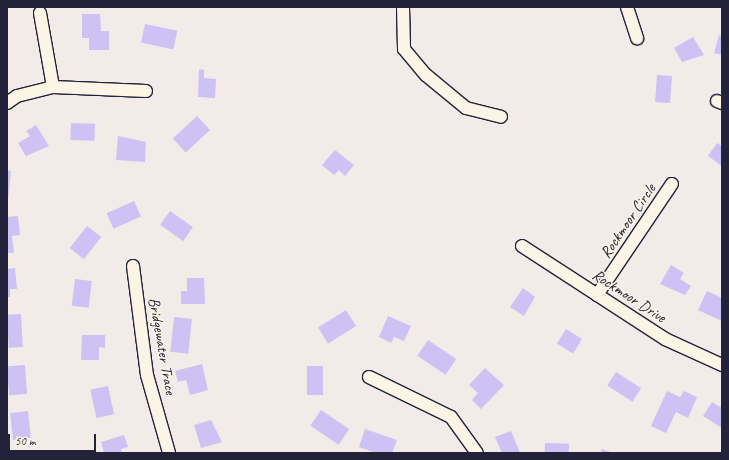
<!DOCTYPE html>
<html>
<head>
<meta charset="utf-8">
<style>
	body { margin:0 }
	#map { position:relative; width:729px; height:460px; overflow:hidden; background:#f3ebe8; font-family:Caveat,sans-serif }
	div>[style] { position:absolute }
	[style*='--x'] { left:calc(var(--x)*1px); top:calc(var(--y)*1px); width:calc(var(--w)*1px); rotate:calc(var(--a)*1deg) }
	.building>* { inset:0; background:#cec1f3; transform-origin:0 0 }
	.roads { filter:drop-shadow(1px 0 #22223b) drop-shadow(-1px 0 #22223b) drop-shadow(0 1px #22223b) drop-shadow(0 -1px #22223b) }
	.street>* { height:12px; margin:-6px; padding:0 6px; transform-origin:6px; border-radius:6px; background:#fcf5e5 }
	span { translate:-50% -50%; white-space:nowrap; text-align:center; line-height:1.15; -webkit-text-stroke:3px #fcf5e5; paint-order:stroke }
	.street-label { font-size:16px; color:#22223b }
	.frame { position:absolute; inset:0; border:8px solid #22223b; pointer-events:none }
	.scale { position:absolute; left:8px; top:434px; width:88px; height:18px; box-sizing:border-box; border:2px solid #22223b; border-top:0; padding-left:5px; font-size:12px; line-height:14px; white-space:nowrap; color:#22223b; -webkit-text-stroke:3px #fcf5e5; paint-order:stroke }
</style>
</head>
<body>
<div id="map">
	<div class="building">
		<div style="clip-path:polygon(82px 14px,100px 14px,101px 31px,109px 31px,109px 50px,89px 50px,89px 38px,82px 38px)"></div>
		<div style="left:145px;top:24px;width:33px;height:19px;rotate:12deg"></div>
		<div style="clip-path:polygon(719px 35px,722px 36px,722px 55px,714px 53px)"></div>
		<div style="clip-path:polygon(693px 37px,704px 55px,682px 62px,674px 48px)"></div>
		<div style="clip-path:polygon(199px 69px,204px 70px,204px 78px,216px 79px,215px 98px,198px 97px)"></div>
		<div style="left:657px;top:75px;width:15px;height:27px;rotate:4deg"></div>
		<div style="left:197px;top:116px;width:19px;height:33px;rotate:47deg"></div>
		<div style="left:71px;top:123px;width:24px;height:17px;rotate:2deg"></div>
		<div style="clip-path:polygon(36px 125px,49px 146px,26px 156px,18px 143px,30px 136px,26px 131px)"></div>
		<div style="clip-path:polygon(118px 136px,146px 142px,145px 162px,116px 160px)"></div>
		<div style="clip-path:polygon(717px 143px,722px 146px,722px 166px,708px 156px)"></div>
		<div style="clip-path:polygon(335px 150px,354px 165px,345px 176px,339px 170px,334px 175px,322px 165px)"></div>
		<div style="clip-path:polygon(7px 170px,11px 171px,8px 200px,7px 200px)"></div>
		<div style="left:134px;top:201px;width:17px;height:30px;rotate:66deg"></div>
		<div style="left:170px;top:211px;width:28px;height:17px;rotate:35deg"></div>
		<div style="clip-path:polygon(18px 216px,20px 235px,12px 236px,14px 253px,7px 253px,7px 217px)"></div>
		<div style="left:87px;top:226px;width:18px;height:28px;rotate:38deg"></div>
		<div style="clip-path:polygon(671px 265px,684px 273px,680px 279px,691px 286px,685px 295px,660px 284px)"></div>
		<div style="clip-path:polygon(15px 268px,17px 289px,10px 289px,10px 297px,7px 297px,7px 269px)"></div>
		<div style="clip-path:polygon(187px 278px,204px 278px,205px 304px,181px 304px,181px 291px,187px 291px)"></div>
		<div style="left:75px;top:279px;width:17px;height:27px;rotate:7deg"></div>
		<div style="clip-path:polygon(523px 288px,535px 297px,524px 316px,510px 307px)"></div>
		<div style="clip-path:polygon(707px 291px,722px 298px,722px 321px,698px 310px)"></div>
		<div style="left:346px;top:310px;width:19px;height:33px;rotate:58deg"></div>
		<div style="left:21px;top:314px;width:33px;height:14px;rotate:87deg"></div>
		<div style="clip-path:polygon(388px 316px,411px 326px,404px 341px,394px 337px,391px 343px,379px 337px)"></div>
		<div style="left:174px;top:317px;width:18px;height:35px;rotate:6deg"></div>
		<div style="left:566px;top:329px;width:19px;height:17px;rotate:32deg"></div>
		<div style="clip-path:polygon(82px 335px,105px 335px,105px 348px,99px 347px,99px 360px,81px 360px)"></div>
		<div style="left:428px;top:340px;width:34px;height:19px;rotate:34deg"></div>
		<div style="clip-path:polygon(202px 364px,208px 390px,190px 395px,186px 380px,178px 382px,175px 371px)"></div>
		<div style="left:25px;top:365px;width:29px;height:18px;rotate:86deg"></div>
		<div style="left:307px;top:366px;width:16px;height:29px"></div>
		<div style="clip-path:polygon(485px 368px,504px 385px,481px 409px,472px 400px,478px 393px,469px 385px)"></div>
		<div style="left:616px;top:372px;width:30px;height:16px;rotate:33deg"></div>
		<div style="left:108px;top:386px;width:29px;height:18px;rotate:78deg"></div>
		<div style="clip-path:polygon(667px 391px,680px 397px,684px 391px,697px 397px,688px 418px,676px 412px,666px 433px,651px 426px)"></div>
		<div style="clip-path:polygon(712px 402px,722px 408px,722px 428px,703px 416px)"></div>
		<div style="left:321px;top:410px;width:34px;height:19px;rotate:34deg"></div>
		<div style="left:28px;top:411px;width:27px;height:18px;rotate:84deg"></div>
		<div style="clip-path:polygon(211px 420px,222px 442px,201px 448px,194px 425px)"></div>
		<div style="clip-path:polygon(365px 429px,397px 440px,392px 453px,376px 453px,359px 447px)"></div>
		<div style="clip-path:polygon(511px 431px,520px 453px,502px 453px,495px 437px)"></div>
		<div style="clip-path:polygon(124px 435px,128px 447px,121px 449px,122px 453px,104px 453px,101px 442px)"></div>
		<div style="left:545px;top:443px;width:24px;height:10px;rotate:2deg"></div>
		<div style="clip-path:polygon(602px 449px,613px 453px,600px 453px)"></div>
	</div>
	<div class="roads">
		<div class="street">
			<div style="--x:403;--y:7;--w:42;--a:88.6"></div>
			<div style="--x:404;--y:49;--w:34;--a:50"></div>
			<div style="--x:426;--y:75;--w:52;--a:39.5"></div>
			<div style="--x:466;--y:108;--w:36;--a:14"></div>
			<div style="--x:627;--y:7;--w:33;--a:72"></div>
			<div style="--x:40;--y:13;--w:75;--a:80"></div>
			<div style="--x:717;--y:101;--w:5;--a:22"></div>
			<div style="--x:7;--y:103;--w:12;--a:-35"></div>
			<div style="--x:17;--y:96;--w:37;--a:-14"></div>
			<div style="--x:53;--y:87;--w:93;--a:2.5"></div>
			<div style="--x:522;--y:246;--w:171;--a:33"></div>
			<div style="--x:665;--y:339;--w:63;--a:24.5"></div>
			<div style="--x:133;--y:266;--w:110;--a:82.7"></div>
			<div style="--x:147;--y:375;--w:81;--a:74.2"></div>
			<div style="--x:597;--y:295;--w:134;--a:-56"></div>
			<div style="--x:369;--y:377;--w:91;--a:26"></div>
			<div style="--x:451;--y:417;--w:44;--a:54.2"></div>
		</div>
	</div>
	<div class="street-label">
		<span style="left:628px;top:221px;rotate:-56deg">Rockmoor Circle</span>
		<span style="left:629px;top:296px;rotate:33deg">Rockmoor Drive</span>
		<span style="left:162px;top:346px;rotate:80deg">Bridgewater Trace</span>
	</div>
	<div class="frame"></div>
	<div class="scale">50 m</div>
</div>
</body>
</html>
